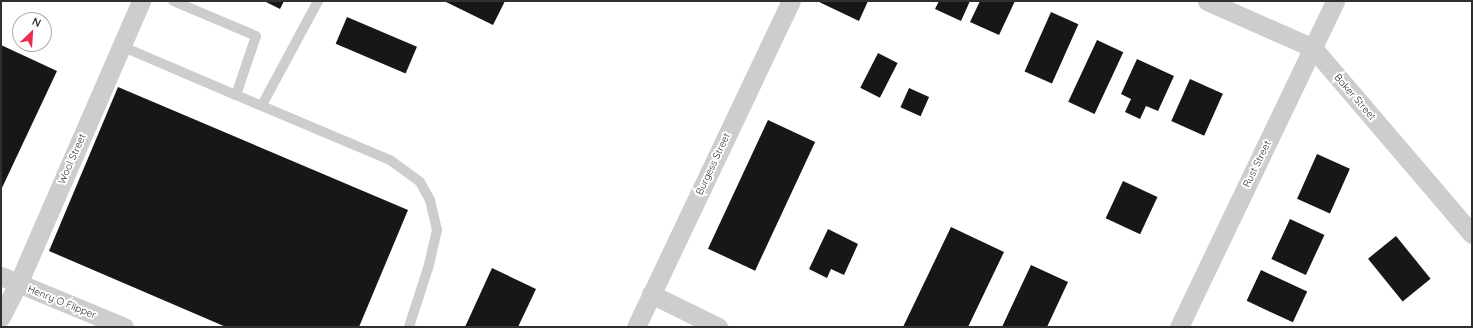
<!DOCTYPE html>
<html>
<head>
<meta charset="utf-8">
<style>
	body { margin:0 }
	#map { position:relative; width:1473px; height:328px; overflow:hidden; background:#fff; font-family:Quicksand,sans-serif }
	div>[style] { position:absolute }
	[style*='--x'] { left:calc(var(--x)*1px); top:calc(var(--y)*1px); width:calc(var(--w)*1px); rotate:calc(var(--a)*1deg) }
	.building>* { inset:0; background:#171717; transform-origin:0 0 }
	.service>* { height:10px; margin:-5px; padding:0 5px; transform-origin:5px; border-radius:5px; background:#cdcdcd }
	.minor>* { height:19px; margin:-9.5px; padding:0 9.5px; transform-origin:9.5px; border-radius:9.5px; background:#cdcdcd }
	span { translate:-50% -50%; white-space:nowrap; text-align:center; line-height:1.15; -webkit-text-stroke:4px #fff; paint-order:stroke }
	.street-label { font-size:10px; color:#303030 }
	.frame { position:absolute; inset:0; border:2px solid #303030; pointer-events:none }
	.north { position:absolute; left:12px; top:12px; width:40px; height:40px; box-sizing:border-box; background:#fff; border:1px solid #acacac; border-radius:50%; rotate:25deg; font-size:11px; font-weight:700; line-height:16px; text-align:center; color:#303030 }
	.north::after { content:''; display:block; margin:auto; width:14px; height:18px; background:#ec2c4c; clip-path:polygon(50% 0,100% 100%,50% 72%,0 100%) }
</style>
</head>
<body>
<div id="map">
	<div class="building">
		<div style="clip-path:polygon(264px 1px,284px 1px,280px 9px)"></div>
		<div style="clip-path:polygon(444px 1px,505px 1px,493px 25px)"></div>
		<div style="clip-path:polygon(817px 1px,868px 1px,859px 21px)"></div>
		<div style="clip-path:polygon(939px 1px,970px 1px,961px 21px,935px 9px)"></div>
		<div style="clip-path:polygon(980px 1px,1015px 1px,999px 35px,970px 22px)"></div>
		<div style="left:1051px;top:12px;width:30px;height:65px;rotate:24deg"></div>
		<div style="left:347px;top:17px;width:76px;height:29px;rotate:23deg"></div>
		<div style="left:1097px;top:40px;width:29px;height:68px;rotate:25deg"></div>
		<div style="clip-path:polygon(1px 45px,57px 71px,1px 190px)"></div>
		<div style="left:878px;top:53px;width:22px;height:39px;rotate:27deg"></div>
		<div style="clip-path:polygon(1137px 59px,1174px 76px,1158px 111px,1146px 106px,1140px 119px,1125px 112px,1131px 99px,1121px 94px)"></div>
		<div style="left:1190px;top:79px;width:36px;height:46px;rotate:24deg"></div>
		<div style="clip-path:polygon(118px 87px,408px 210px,359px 327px,226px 327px,49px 251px)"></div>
		<div style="left:909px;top:88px;width:22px;height:21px;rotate:24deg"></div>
		<div style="left:768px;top:120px;width:52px;height:142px;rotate:25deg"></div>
		<div style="left:1317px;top:154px;width:36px;height:49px;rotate:24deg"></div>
		<div style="left:1123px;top:181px;width:38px;height:41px;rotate:25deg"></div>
		<div style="left:1290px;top:219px;width:38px;height:44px;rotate:25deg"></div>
		<div style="clip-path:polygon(951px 227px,1004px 252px,968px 327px,903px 327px)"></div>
		<div style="clip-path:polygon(828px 229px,858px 244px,844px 275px,831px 269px,827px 278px,809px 269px)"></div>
		<div style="left:1396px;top:236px;width:55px;height:36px;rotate:51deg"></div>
		<div style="clip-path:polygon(1031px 265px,1068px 282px,1047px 327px,1002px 327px)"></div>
		<div style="clip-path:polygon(492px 268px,536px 289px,518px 327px,465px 327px)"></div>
		<div style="left:1261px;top:270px;width:51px;height:34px;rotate:25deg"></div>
	</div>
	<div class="service">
		<div style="--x:121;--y:46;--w:125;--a:23.1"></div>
		<div style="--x:236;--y:95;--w:62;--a:-71.3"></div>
		<div style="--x:256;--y:36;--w:90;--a:-157.1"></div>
		<div style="--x:236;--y:95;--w:167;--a:22.9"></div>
		<div style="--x:390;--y:160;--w:37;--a:36"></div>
		<div style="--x:420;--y:182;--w:21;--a:61"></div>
		<div style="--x:430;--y:200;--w:31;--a:77"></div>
		<div style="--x:437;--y:230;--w:39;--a:103"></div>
		<div style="--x:428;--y:268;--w:62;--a:107.9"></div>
		<div style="--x:262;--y:105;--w:118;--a:-61.7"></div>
	</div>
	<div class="minor">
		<div style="--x:1207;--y:1;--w:116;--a:23.9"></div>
		<div style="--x:1313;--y:48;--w:245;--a:49.5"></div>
		<div style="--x:1;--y:276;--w:133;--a:22.5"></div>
		<div style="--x:651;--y:294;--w:75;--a:26.2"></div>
		<div style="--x:1;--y:317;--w:37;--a:-63"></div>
		<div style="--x:18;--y:284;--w:309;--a:-66.5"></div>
		<div style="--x:636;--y:327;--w:361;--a:-64.6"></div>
		<div style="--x:1179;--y:327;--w:361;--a:-64.4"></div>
	</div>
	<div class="street-label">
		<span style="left:1355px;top:97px;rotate:49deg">Baker Street</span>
		<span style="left:72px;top:159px;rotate:-66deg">Wool Street</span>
		<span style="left:713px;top:164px;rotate:-65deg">Burgess Street</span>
		<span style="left:1257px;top:164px;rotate:-64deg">Rust Street</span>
		<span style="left:62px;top:302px;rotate:22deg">Henry O Flipper</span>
	</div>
	<div class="frame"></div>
	<div class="north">N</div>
</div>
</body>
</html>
